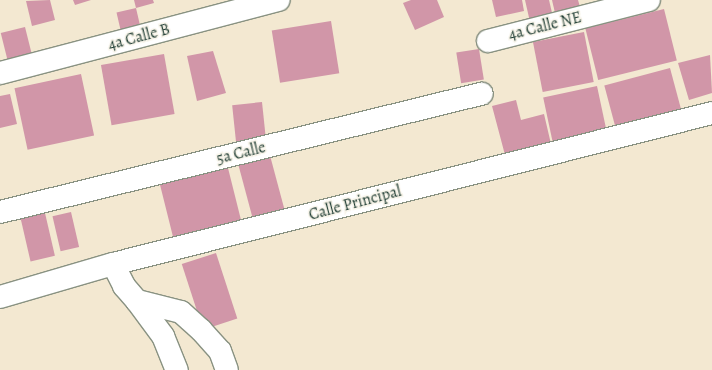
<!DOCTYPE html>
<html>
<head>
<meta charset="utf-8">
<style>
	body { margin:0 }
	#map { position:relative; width:712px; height:370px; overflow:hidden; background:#f3e8d1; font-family:Alegreya,serif }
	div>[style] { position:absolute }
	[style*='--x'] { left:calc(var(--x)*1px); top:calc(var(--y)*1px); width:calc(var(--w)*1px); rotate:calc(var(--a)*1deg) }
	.building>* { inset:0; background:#d196a8; transform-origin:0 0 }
	.roads { filter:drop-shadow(1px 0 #899282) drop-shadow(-1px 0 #899282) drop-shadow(0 1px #899282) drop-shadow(0 -1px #899282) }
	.minor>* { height:22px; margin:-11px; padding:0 11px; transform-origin:11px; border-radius:11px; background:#fff }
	span { translate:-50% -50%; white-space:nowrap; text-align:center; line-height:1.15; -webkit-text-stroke:3px #f7f3e8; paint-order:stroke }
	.street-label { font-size:16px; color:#1f3d34 }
</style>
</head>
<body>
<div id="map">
	<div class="building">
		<div style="clip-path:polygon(50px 0,55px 20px,32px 26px,26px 1px)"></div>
		<div style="clip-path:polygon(73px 0,91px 0,75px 5px)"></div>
		<div style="clip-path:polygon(134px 0,153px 0,154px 3px,136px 8px)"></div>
		<div style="clip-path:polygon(411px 0,437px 0,444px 17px,415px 30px,403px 3px)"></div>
		<div style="clip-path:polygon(492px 0,522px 0,524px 11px,496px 17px)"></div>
		<div style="clip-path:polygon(525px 0,549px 0,553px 17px,530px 22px)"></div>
		<div style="clip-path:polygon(552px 0,578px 0,580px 7px,555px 13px)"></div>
		<div style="left:136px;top:8px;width:27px;height:20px;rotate:77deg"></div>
		<div style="left:664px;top:9px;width:53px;height:81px;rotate:76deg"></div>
		<div style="left:331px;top:21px;width:53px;height:60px;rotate:81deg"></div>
		<div style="left:25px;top:27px;width:33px;height:25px;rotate:76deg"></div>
		<div style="left:584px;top:32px;width:51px;height:52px;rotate:79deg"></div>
		<div style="left:479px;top:49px;width:31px;height:23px;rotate:81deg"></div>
		<div style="clip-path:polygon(213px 51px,226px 93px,197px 101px,187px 56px)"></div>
		<div style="left:164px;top:54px;width:61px;height:64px;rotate:80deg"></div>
		<div style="clip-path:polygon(710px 55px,712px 93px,689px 100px,678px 63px)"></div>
		<div style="left:670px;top:68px;width:43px;height:68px;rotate:75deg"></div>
		<div style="left:81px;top:74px;width:63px;height:68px;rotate:78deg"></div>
		<div style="left:597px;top:86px;width:45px;height:55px;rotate:78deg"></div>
		<div style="clip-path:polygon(10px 94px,17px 124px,0 128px,0 96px)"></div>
		<div style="clip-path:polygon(516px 100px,521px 120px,544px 114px,551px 144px,505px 155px,492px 106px)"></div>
		<div style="left:262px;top:102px;width:38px;height:30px;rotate:84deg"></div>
		<div style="left:268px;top:148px;width:65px;height:33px;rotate:75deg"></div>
		<div style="left:227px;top:164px;width:64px;height:70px;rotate:76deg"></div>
		<div style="left:71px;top:212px;width:36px;height:19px;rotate:77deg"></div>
		<div style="left:45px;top:213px;width:44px;height:25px;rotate:77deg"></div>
		<div style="left:216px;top:253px;width:69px;height:36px;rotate:72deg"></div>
	</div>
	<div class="roads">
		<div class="minor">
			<div style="--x:488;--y:41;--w:166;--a:-14.3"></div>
			<div style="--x:0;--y:73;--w:288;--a:-14.7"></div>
			<div style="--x:0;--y:212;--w:496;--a:-13.8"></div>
			<div style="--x:113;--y:264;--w:25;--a:63"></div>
			<div style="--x:124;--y:286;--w:20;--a:49"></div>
			<div style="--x:137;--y:301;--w:45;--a:14"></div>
			<div style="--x:181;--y:312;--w:27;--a:42"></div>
			<div style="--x:201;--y:330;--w:28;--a:48"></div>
			<div style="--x:220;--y:351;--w:20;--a:70"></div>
			<div style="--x:0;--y:297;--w:118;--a:-16.3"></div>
			<div style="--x:113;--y:264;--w:618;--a:-14.15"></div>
			<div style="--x:137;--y:301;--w:44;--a:53.4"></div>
			<div style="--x:163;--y:336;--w:37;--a:68"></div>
		</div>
	</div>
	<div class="street-label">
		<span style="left:545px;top:26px;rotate:-14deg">4a Calle NE</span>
		<span style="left:139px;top:37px;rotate:-15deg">4a Calle B</span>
		<span style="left:241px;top:153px;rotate:-14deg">5a Calle</span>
		<span style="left:355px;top:203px;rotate:-15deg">Calle Principal</span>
	</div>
</div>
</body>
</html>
